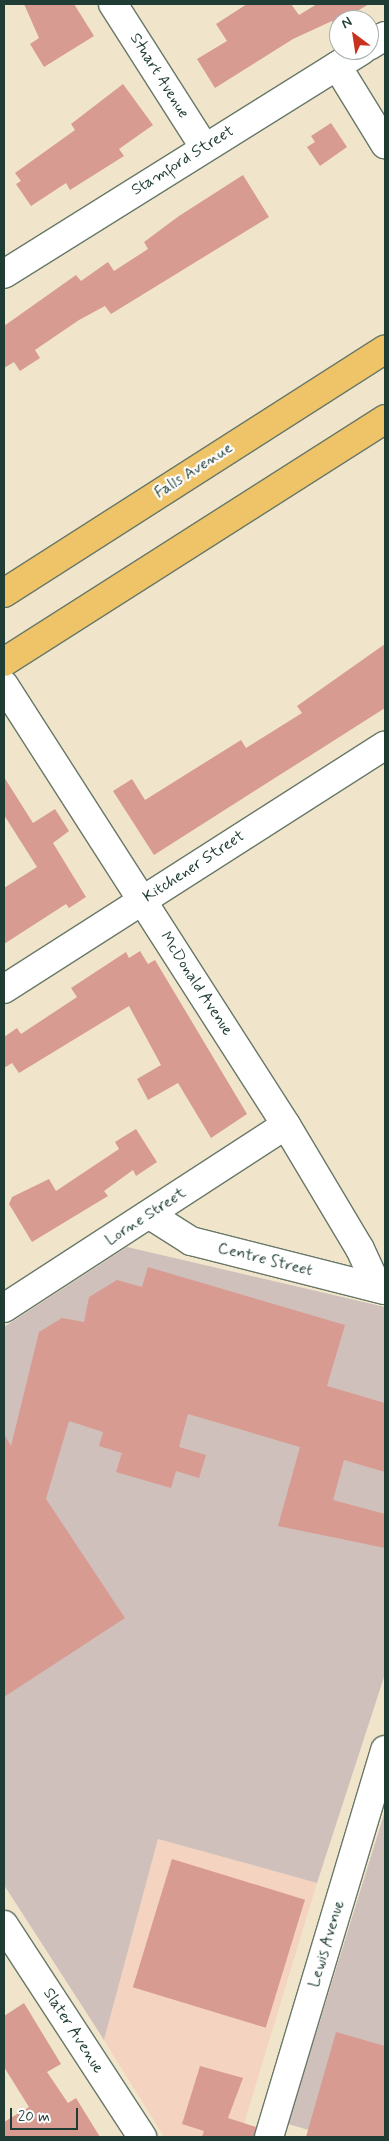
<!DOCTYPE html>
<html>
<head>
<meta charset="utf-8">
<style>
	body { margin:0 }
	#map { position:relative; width:389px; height:2141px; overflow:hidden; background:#f0e5ca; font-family:Mynerve,sans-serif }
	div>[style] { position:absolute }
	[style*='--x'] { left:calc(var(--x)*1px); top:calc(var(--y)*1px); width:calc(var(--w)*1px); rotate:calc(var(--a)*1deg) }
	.built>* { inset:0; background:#f4d3c0 }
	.industrial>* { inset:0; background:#d0c0bc }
	.building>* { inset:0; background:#d89b91; transform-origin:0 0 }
	.roads { filter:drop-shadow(1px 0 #687868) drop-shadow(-1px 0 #687868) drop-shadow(0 1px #687868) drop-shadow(0 -1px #687868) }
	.minor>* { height:28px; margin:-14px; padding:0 14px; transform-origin:14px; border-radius:14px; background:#fff }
	.highway>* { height:28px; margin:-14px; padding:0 14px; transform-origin:14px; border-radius:14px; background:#efc469 }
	span { translate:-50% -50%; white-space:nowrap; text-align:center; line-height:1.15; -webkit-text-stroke:4.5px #fff; paint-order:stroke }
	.street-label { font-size:16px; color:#1f3d34 }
	.frame { position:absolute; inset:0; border:5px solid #1f3d34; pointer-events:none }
	.north { position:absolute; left:329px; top:10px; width:50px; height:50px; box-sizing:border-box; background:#fff; border:1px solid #a5b1ae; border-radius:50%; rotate:329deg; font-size:14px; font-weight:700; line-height:20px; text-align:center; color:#1f3d34 }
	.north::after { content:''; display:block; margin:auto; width:18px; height:22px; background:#c8321e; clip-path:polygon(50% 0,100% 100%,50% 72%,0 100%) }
	.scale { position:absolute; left:10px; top:2108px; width:68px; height:22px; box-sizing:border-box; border:2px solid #1f3d34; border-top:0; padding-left:6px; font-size:15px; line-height:18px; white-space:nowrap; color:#1f3d34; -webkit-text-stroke:4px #fff; paint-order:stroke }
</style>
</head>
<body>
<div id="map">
	<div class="built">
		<div style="clip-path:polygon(158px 1839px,317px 1883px,240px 2137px,164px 2137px,104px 2040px)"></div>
	</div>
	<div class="industrial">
		<div style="clip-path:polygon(127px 1247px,385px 1307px,385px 1674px,317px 1883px,158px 1839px,104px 2040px,4px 1885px,4px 1327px)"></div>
		<div style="clip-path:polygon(385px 1811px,385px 2137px,333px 2137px,288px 2124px)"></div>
	</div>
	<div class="building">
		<div style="clip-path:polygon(24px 4px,74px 4px,94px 36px,44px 67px,30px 44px,39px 38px)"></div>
		<div style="clip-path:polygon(247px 4px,291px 4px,299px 15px,317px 4px,369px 4px,334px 25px,332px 21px,293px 39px,215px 88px,197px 59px,227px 41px,216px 24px)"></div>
		<div style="clip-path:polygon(123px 84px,153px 125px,119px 149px,124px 156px,70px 190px,66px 183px,31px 206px,16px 184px,21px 181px,15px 173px,75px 130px,71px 124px)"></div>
		<div style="clip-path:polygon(331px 123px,347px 147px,320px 166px,307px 147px,315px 142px,311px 136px)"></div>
		<div style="clip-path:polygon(243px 175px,269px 217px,111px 314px,105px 306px,79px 320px,35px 350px,40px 358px,20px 371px,14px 362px,4px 368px,4px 326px,76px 275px,81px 281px,108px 262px,114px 271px,148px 249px,144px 242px,179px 216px)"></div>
		<div style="clip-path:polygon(385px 644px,385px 708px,154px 855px,113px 791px,132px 779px,145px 800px,241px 740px,246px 748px,302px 713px,297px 706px)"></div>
		<div style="clip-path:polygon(4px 777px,33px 823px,55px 809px,69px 831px,53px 843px,86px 897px,69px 908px,66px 904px,4px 944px,4px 888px,37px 867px,4px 815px)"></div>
		<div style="clip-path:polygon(140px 951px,148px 964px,155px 960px,247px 1114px,211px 1138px,178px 1083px,148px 1100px,137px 1079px,161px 1065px,129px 1006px,19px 1073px,12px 1063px,4px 1068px,4px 1037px,17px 1028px,21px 1034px,77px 997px,71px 988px,126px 952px,129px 958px)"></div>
		<div style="clip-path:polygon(136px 1129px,157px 1162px,136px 1176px,133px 1170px,104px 1191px,108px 1196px,32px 1242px,9px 1204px,12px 1197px,49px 1179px,56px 1191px,119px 1149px,115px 1142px)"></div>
		<div style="clip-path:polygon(148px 1267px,345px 1325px,327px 1386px,385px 1403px,385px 1472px,344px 1460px,333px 1500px,385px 1514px,385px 1548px,278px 1526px,300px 1447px,188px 1414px,179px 1447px,206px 1455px,199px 1478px,176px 1471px,171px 1488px,116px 1472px,122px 1453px,99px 1446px,103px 1432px,69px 1421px,46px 1499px,125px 1618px,4px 1697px,4px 1434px,11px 1446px,39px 1332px,62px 1318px,84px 1322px,89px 1297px,117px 1280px,142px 1287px)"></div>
		<div style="left:172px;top:1859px;width:139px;height:134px;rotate:17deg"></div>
		<div style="clip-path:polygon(24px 2003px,61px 2064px,47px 2072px,68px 2103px,76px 2098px,100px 2137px,4px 2137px,4px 2122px,29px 2107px,4px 2067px,4px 2016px)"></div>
		<div style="clip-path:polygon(336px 2032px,385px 2046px,385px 2137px,306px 2137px)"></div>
		<div style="clip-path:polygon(200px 2066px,243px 2078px,228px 2118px,256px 2127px,254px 2137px,202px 2137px,204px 2131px,182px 2124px)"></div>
	</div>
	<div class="roads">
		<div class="minor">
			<div style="--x:113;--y:4;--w:169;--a:57.5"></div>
			<div style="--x:369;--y:46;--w:19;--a:-32"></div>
			<div style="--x:337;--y:66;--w:92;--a:58.4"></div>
			<div style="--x:4;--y:274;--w:422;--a:-32"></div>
			<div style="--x:4;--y:685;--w:523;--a:57.34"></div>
			<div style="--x:286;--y:1125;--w:144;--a:59.2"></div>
			<div style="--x:360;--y:1249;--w:43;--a:65.2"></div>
			<div style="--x:4;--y:989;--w:452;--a:-32.6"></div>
			<div style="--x:150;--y:1215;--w:49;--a:32.4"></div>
			<div style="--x:191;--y:1241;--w:200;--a:14.2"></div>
			<div style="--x:4;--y:1308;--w:336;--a:-33"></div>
			<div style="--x:4;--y:1925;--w:253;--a:56.9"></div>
			<div style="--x:269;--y:2137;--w:404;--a:-73.3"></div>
		</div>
		<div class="highway">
			<div style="--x:4;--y:593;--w:452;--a:-32.6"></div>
			<div style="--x:4;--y:662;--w:452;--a:-32.5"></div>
		</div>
	</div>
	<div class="street-label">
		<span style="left:159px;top:76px;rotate:58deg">Stuart Avenue</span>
		<span style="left:183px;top:161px;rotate:-32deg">Stamford Street</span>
		<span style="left:194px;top:471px;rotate:-33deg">Falls Avenue</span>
		<span style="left:194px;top:867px;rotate:-33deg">Kitchener Street</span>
		<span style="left:196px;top:984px;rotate:57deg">McDonald Avenue</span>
		<span style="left:146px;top:1217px;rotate:-33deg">Lorne Street</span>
		<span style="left:265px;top:1260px;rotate:14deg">Centre Street</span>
		<span style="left:327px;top:1944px;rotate:-73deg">Lewis Avenue</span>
		<span style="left:73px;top:2031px;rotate:57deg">Slater Avenue</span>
	</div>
	<div class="frame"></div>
	<div class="north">N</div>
	<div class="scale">20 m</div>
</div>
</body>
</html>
